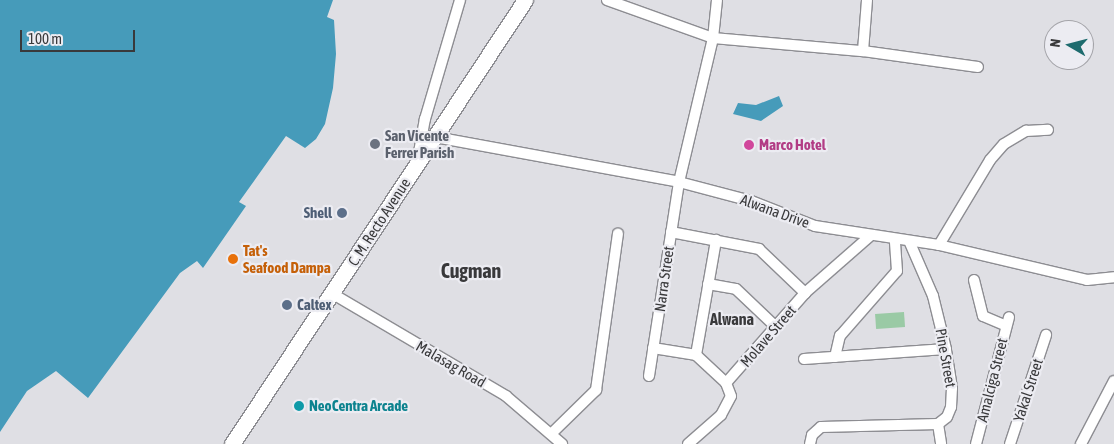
<!DOCTYPE html>
<html>
<head>
<meta charset="utf-8">
<style>
	body { margin:0 }
	#map { position:relative; width:1114px; height:444px; overflow:hidden; background:#dfdfe4; font-family:"Asap Condensed",sans-serif }
	div>[style] { position:absolute }
	[style*='--x'] { left:calc(var(--x)*1px); top:calc(var(--y)*1px); width:calc(var(--w)*1px); rotate:calc(var(--a)*1deg) }
	.green>* { inset:0; background:#9acaa5; transform-origin:0 0 }
	.water>* { inset:0; background:#469bba }
	.roads { filter:drop-shadow(1px 0 #8d8d92) drop-shadow(-1px 0 #8d8d92) drop-shadow(0 1px #8d8d92) drop-shadow(0 -1px #8d8d92) }
	.minor>* { height:10px; margin:-5px; padding:0 5px; transform-origin:5px; border-radius:5px; background:#fff }
	.highway>* { height:15px; margin:-7.5px; padding:0 7.5px; transform-origin:7.5px; border-radius:7.5px; background:#fff }
	.dots>* { width:14px; height:14px; translate:-50% -50%; box-sizing:border-box; border:2px solid #ececf2; border-radius:50% }
	span { translate:-50% -50%; white-space:nowrap; text-align:center; line-height:1.15; -webkit-text-stroke:4.5px #ececf2; paint-order:stroke }
	.worship-label { font-size:15px; color:#5b616d; font-weight:700 }
	.left { translate:0 -50%; text-align:left }
	.hotel-label { font-size:15px; color:#b23c85; font-weight:700 }
	.street-label { font-size:15px; color:#39393b }
	.service-label { font-size:15px; color:#4e5e75; font-weight:700 }
	.right { translate:-100% -50%; text-align:right }
	.food-label { font-size:15px; color:#c56008; font-weight:700 }
	.culture-label { font-size:15px; color:#0d838f; font-weight:700 }
	.neighbourhood-label { font-size:16px; color:#39393b; font-weight:700 }
	.district-label { font-size:20px; color:#39393b; font-weight:700 }
	.north { position:absolute; left:1044px; top:20px; width:50px; height:50px; box-sizing:border-box; background:#ececf2; border:1px solid #a4a4a9; border-radius:50%; rotate:278deg; font-size:14px; font-weight:700; line-height:20px; text-align:center; color:#39393b }
	.north::after { content:''; display:block; margin:auto; width:18px; height:22px; background:#1e6b6e; clip-path:polygon(50% 0,100% 100%,50% 72%,0 100%) }
	.scale { position:absolute; left:20px; top:30px; width:115px; height:22px; box-sizing:border-box; border:2px solid #39393b; border-top:0; padding-left:6px; font-size:15px; line-height:18px; white-space:nowrap; color:#39393b; -webkit-text-stroke:4px #ececf2; paint-order:stroke }
</style>
</head>
<body>
<div id="map">
	<div class="green">
		<div style="left:904px;top:312px;width:15px;height:29px;rotate:86deg"></div>
	</div>
	<div class="water">
		<div style="clip-path:polygon(0 0,333px 0,327px 17px,334px 20px,336px 54px,333px 88px,325px 124px,316px 139px,305px 148px,286px 136px,239px 202px,246px 206px,203px 268px,197px 261px,180px 273px,88px 398px,56px 371px,27px 391px,0 432px)"></div>
		<div style="clip-path:polygon(779px 96px,783px 106px,761px 121px,733px 114px,738px 103px,756px 105px)"></div>
	</div>
	<div class="roads">
		<div class="minor">
			<div style="--x:607;--y:0;--w:113;--a:19.7"></div>
			<div style="--x:713;--y:38;--w:151;--a:5"></div>
			<div style="--x:863;--y:51;--w:116;--a:7.9"></div>
			<div style="--x:863;--y:51;--w:51;--a:-85.5"></div>
			<div style="--x:435;--y:137;--w:248;--a:10.4"></div>
			<div style="--x:679;--y:182;--w:74;--a:14.8"></div>
			<div style="--x:751;--y:201;--w:69;--a:21.3"></div>
			<div style="--x:815;--y:226;--w:125;--a:8.7"></div>
			<div style="--x:939;--y:245;--w:152;--a:13.3"></div>
			<div style="--x:1087;--y:280;--w:27;--a:-6"></div>
			<div style="--x:418;--y:158;--w:40;--a:-80"></div>
			<div style="--x:425;--y:119;--w:124;--a:-73.6"></div>
			<div style="--x:671;--y:232;--w:90;--a:10.9"></div>
			<div style="--x:759;--y:249;--w:64;--a:43.7"></div>
			<div style="--x:939;--y:245;--w:99;--a:-59"></div>
			<div style="--x:990;--y:160;--w:21;--a:-49"></div>
			<div style="--x:1004;--y:144;--w:26;--a:-31"></div>
			<div style="--x:1026;--y:131;--w:22;--a:-3"></div>
			<div style="--x:974;--y:280;--w:37;--a:76"></div>
			<div style="--x:983;--y:316;--w:25;--a:23"></div>
			<div style="--x:708;--y:284;--w:28;--a:10"></div>
			<div style="--x:736;--y:289;--w:55;--a:43.5"></div>
			<div style="--x:333;--y:294;--w:201;--a:30.5"></div>
			<div style="--x:506;--y:396;--w:74;--a:40.6"></div>
			<div style="--x:653;--y:348;--w:44;--a:9.2"></div>
			<div style="--x:696;--y:355;--w:41;--a:43"></div>
			<div style="--x:696;--y:355;--w:117;--a:-80.1"></div>
			<div style="--x:835;--y:357;--w:22;--a:-77"></div>
			<div style="--x:840;--y:336;--w:86;--a:-48.8"></div>
			<div style="--x:897;--y:271;--w:31;--a:-94"></div>
			<div style="--x:804;--y:359;--w:142;--a:-4"></div>
			<div style="--x:649;--y:376;--w:196;--a:-81.2"></div>
			<div style="--x:679;--y:182;--w:148;--a:-76.7"></div>
			<div style="--x:713;--y:38;--w:38;--a:-84"></div>
			<div style="--x:938;--y:424;--w:20;--a:81"></div>
			<div style="--x:552;--y:433;--w:62;--a:-44.3"></div>
			<div style="--x:596;--y:390;--w:158;--a:-82"></div>
			<div style="--x:688;--y:444;--w:44;--a:-41.3"></div>
			<div style="--x:721;--y:415;--w:21;--a:-62"></div>
			<div style="--x:731;--y:396;--w:14;--a:-111"></div>
			<div style="--x:726;--y:383;--w:120;--a:-48.7"></div>
			<div style="--x:805;--y:293;--w:86;--a:-41.2"></div>
			<div style="--x:810;--y:444;--w:9;--a:-77"></div>
			<div style="--x:812;--y:435;--w:12;--a:-42"></div>
			<div style="--x:821;--y:427;--w:117;--a:-1.5"></div>
			<div style="--x:938;--y:424;--w:11;--a:-38"></div>
			<div style="--x:947;--y:417;--w:11;--a:-68"></div>
			<div style="--x:951;--y:407;--w:19;--a:-87"></div>
			<div style="--x:952;--y:388;--w:39;--a:-99"></div>
			<div style="--x:946;--y:349;--w:55;--a:-103.8"></div>
			<div style="--x:933;--y:296;--w:58;--a:-113.5"></div>
			<div style="--x:976;--y:444;--w:131;--a:-75.4"></div>
			<div style="--x:1010;--y:444;--w:115;--a:-71.7"></div>
			<div style="--x:1081;--y:444;--w:71;--a:-62.4"></div>
		</div>
		<div class="highway">
			<div style="--x:232;--y:444;--w:532;--a:-56.58"></div>
		</div>
	</div>
	<div class="dots">
		<div style="left:375px;top:144px;background:#6b7280"></div>
		<div style="left:749px;top:145px;background:#d1479c"></div>
		<div style="left:342px;top:213px;background:#5c6f8a"></div>
		<div style="left:233px;top:259px;background:#e8710a"></div>
		<div style="left:287px;top:305px;background:#5c6f8a"></div>
		<div style="left:299px;top:406px;background:#0f9aa8"></div>
	</div>
	<div class="worship-label">
		<span class="left" style="left:385px;top:144px">San Vicente<br>Ferrer Parish</span>
	</div>
	<div class="hotel-label">
		<span class="left" style="left:759px;top:145px">Marco Hotel</span>
	</div>
	<div class="street-label">
		<span style="left:775px;top:211px;rotate:20deg">Alwana Drive</span>
		<span style="left:379px;top:222px;rotate:-57deg">C. M. Recto Avenue</span>
		<span style="left:664px;top:279px;rotate:-82deg">Narra Street</span>
		<span style="left:768px;top:336px;rotate:-49deg">Molave Street</span>
		<span style="left:946px;top:358px;rotate:80deg">Pine Street</span>
		<span style="left:451px;top:364px;rotate:30deg">Malasag Road</span>
		<span style="left:992px;top:380px;rotate:-76deg">Amalciga Street</span>
		<span style="left:1028px;top:390px;rotate:-72deg">Yakal Street</span>
	</div>
	<div class="service-label">
		<span class="right" style="left:332px;top:213px">Shell</span>
		<span class="left" style="left:297px;top:305px">Caltex</span>
	</div>
	<div class="food-label">
		<span class="left" style="left:243px;top:259px">Tat's<br>Seafood Dampa</span>
	</div>
	<div class="culture-label">
		<span class="left" style="left:309px;top:406px">NeoCentra Arcade</span>
	</div>
	<div class="neighbourhood-label">
		<span style="left:732px;top:319px">Alwana</span>
	</div>
	<div class="district-label">
		<span style="left:471px;top:270px">Cugman</span>
	</div>
	<div class="north">N</div>
	<div class="scale">100 m</div>
</div>
</body>
</html>
